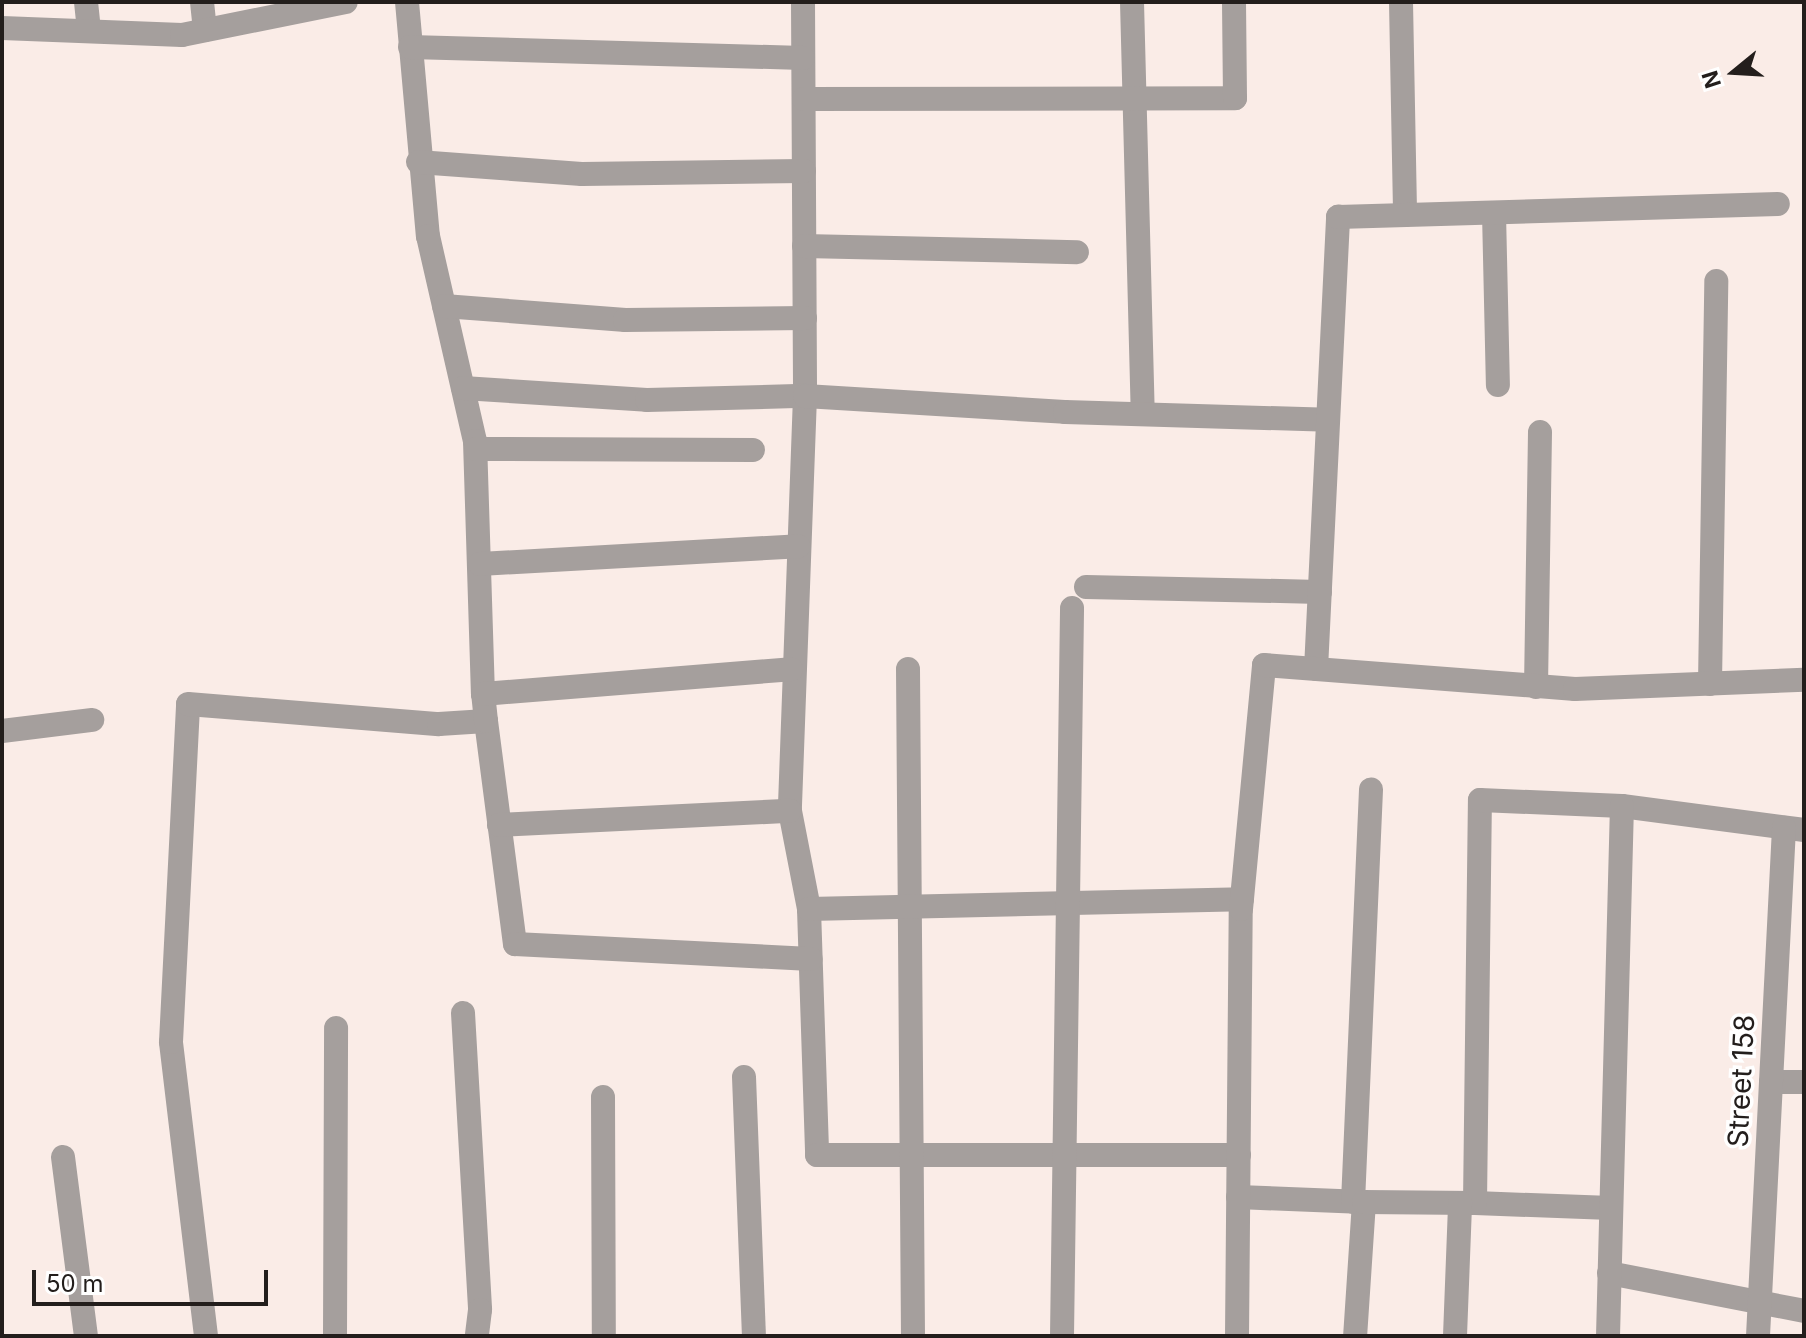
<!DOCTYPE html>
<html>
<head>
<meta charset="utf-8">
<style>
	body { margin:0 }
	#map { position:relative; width:1806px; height:1338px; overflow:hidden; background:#faece7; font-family:Inter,sans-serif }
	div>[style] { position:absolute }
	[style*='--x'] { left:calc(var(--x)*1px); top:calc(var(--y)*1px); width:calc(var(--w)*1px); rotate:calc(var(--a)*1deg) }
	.minor>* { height:24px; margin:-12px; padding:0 12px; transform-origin:12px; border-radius:12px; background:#a59f9d }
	span { translate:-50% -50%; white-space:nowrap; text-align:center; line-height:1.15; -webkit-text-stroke:7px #fff; paint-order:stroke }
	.street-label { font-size:28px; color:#231e1c }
	.frame { position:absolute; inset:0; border:4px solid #231e1c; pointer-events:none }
	.north { position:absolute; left:1694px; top:32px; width:80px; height:80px; -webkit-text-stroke:6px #fff; paint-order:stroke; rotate:252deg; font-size:22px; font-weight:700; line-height:32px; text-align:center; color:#231e1c }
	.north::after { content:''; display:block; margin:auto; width:28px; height:36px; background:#231e1c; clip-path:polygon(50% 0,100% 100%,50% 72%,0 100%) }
	.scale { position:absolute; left:32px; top:1270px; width:236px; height:36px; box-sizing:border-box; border:4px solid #231e1c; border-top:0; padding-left:10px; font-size:24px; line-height:28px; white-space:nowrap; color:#231e1c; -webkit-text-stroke:6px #fff; paint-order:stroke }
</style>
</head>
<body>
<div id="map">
	<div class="minor">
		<div style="--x:86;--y:2;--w:29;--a:84"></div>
		<div style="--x:202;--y:2;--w:28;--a:84"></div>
		<div style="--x:407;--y:2;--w:235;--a:84.9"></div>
		<div style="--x:428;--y:236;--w:210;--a:77.1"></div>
		<div style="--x:475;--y:441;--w:253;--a:88.2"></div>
		<div style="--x:803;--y:2;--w:394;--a:89.7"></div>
		<div style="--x:805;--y:396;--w:415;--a:92.1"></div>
		<div style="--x:790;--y:811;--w:100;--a:79"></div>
		<div style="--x:809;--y:909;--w:246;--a:88.1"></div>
		<div style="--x:817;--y:1155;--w:422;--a:0"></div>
		<div style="--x:1132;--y:2;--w:409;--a:88.5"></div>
		<div style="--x:1401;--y:2;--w:213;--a:88.9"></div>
		<div style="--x:2;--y:28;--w:180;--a:2.2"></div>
		<div style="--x:182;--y:35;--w:167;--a:-11.4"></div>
		<div style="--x:410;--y:47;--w:393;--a:1.6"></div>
		<div style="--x:804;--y:99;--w:431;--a:-0.1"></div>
		<div style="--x:1235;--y:98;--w:96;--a:-90.6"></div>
		<div style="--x:418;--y:162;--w:164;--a:4.2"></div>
		<div style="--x:582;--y:174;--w:222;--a:-0.8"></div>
		<div style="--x:1494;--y:213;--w:172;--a:88.7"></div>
		<div style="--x:804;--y:246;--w:273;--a:1.3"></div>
		<div style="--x:444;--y:306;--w:182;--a:4.4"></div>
		<div style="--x:625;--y:320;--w:180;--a:-0.6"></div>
		<div style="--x:463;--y:388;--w:184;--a:3.7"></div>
		<div style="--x:647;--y:400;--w:158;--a:-1.5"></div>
		<div style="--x:805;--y:396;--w:260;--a:3.5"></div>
		<div style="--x:1065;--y:412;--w:263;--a:1.7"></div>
		<div style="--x:476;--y:449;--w:277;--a:0.2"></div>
		<div style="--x:480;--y:564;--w:319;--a:-3.2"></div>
		<div style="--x:1086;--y:587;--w:234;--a:1.2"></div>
		<div style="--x:908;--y:669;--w:667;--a:89.57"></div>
		<div style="--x:1316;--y:669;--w:453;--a:-87.2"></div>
		<div style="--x:1338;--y:217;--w:440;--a:-1.7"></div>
		<div style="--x:1710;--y:684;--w:403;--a:-89.1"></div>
		<div style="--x:1536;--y:687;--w:255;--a:-89.1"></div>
		<div style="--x:486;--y:721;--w:225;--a:82.6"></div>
		<div style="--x:515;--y:944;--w:296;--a:2.9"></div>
		<div style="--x:2;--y:731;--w:91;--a:-7"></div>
		<div style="--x:499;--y:825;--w:291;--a:-2.8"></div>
		<div style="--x:809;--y:909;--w:433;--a:-1.3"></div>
		<div style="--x:463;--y:1013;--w:297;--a:86.7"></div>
		<div style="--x:480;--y:1310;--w:26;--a:97"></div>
		<div style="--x:744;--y:1077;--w:259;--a:87.8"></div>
		<div style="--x:1771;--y:1082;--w:33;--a:0"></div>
		<div style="--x:603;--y:1097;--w:239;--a:89.8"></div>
		<div style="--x:63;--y:1157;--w:180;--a:82.7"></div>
		<div style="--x:1238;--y:1197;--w:126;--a:2.3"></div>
		<div style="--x:1364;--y:1202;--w:134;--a:93.8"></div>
		<div style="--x:1353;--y:1202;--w:413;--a:-87.5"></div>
		<div style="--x:1364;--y:1202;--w:109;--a:0.5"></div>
		<div style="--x:1611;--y:1208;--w:136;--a:-177.9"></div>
		<div style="--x:1475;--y:1203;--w:403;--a:-89.3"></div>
		<div style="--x:1480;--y:800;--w:142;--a:2.4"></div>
		<div style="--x:1622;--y:806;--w:184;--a:7.5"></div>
		<div style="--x:1609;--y:1273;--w:199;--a:11"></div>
		<div style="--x:206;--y:1336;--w:296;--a:-96.8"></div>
		<div style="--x:171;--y:1042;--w:338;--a:-87.1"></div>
		<div style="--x:188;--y:704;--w:252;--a:4.6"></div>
		<div style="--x:439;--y:724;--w:47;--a:-3.7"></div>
		<div style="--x:486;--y:721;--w:27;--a:-96"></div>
		<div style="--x:483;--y:694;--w:309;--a:-4.6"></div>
		<div style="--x:335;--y:1336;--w:308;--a:-89.8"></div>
		<div style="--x:1062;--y:1336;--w:728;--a:-89.21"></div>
		<div style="--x:1237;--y:1336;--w:427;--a:-89.5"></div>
		<div style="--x:1241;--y:909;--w:245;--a:-84.6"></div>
		<div style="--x:1264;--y:665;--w:312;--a:4.4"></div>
		<div style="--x:1575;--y:689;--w:229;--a:-2.3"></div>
		<div style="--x:1455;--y:1336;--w:133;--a:-87.8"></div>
		<div style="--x:1608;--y:1336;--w:530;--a:-88.49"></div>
		<div style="--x:1758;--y:1336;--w:509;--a:-87.07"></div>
	</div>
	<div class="street-label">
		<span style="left:1741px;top:1081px;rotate:-87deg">Street 158</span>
	</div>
	<div class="frame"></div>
	<div class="north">N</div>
	<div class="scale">50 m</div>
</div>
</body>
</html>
